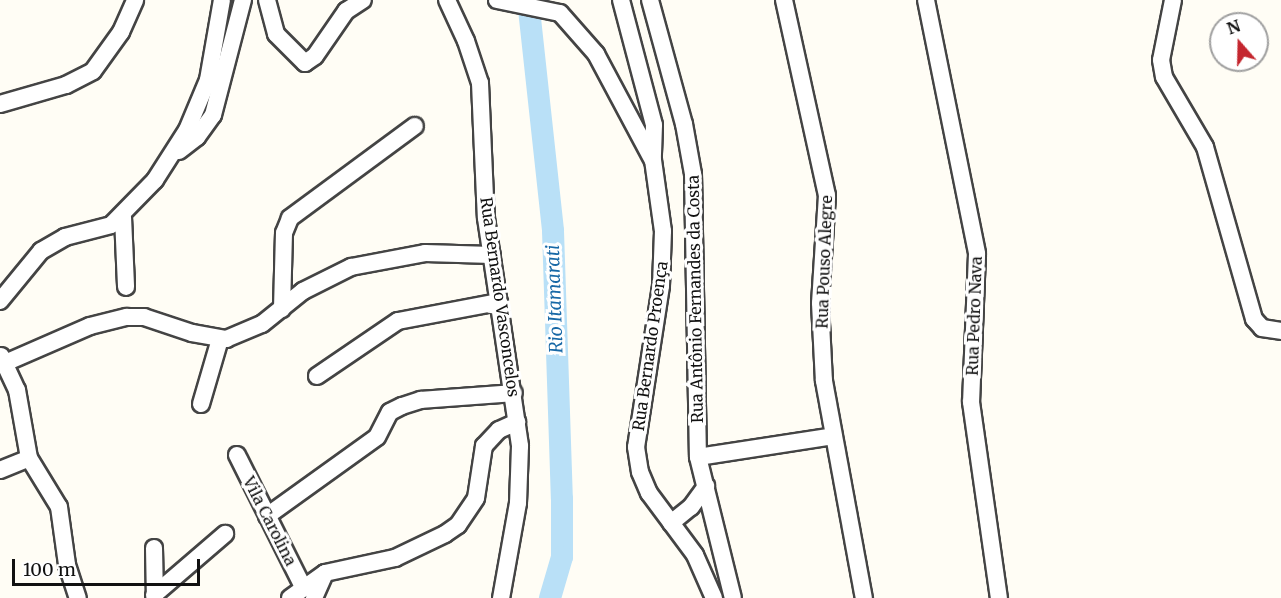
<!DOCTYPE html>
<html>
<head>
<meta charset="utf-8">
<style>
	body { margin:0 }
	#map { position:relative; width:1281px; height:598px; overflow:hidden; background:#fffdf5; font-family:Merriweather,serif }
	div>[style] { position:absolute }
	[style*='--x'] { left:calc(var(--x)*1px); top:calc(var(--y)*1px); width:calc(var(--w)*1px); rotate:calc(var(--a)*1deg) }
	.river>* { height:22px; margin:-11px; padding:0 11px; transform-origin:11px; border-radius:11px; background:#b9e0f7 }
	.roads { filter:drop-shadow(2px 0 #444) drop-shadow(-2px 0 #444) drop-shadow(0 2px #444) drop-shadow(0 -2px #444) }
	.minor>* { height:16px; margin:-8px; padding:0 8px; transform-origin:8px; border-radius:8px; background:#fff }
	span { translate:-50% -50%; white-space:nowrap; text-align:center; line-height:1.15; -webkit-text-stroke:6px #fff; paint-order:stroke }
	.street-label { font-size:16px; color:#111 }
	.water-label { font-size:18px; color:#1768a6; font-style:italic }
	.north { position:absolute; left:1209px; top:12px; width:60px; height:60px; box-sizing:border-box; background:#fff; border:2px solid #a0a0a0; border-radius:50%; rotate:340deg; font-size:16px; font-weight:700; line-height:24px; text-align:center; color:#111 }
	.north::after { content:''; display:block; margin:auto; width:21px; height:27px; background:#c4262e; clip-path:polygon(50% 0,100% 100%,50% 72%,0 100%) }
	.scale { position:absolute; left:12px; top:559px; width:188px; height:27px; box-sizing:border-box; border:3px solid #111; border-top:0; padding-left:8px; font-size:18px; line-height:21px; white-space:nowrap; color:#111; -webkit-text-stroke:4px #fff; paint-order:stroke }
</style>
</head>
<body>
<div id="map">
	<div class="river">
		<div style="--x:528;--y:0;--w:232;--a:83.8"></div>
		<div style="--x:553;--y:231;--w:268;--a:88.1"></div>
		<div style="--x:562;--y:499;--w:58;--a:90"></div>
		<div style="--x:562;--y:557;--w:43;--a:106.3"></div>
	</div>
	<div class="roads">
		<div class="minor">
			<div style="--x:267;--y:0;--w:35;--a:75"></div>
			<div style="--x:276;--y:34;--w:41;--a:45"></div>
			<div style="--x:305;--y:63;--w:12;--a:-35"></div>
			<div style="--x:315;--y:56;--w:55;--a:-55.4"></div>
			<div style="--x:346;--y:11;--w:20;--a:-33"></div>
			<div style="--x:447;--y:0;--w:45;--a:65.1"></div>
			<div style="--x:466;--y:41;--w:44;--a:71.6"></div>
			<div style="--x:480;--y:83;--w:135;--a:87.5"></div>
			<div style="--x:486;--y:218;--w:231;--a:81.5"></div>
			<div style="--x:520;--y:446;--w:57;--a:92"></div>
			<div style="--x:518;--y:503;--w:97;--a:100.1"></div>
			<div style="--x:497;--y:0;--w:64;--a:11.7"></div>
			<div style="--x:560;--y:13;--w:55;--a:48.7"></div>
			<div style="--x:596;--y:54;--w:119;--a:61.9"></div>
			<div style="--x:621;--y:0;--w:129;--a:75.2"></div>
			<div style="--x:654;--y:125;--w:35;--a:92"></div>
			<div style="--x:653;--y:160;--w:72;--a:82"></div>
			<div style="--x:663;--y:231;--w:55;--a:92.1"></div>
			<div style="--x:661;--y:286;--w:163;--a:98.8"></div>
			<div style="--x:636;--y:447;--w:25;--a:81"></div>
			<div style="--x:640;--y:472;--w:23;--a:67"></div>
			<div style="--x:649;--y:493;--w:77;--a:53.4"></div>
			<div style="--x:695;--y:555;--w:47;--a:66.2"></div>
			<div style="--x:650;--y:0;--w:129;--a:74.7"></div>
			<div style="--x:684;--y:124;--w:51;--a:79.8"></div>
			<div style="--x:693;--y:174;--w:283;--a:89"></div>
			<div style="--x:698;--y:457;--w:145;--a:76.1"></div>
			<div style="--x:784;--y:0;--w:200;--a:77.6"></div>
			<div style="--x:827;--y:195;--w:108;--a:93.7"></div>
			<div style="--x:820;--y:303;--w:78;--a:87.1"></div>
			<div style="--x:824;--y:381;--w:221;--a:79.6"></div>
			<div style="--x:926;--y:0;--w:259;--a:78.6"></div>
			<div style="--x:977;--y:254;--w:148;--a:92.3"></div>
			<div style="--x:971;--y:402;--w:198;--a:81.9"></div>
			<div style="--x:1173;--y:0;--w:61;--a:101.3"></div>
			<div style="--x:1161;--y:60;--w:17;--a:80"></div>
			<div style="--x:1164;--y:77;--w:81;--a:59.6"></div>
			<div style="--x:1205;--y:147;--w:179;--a:74.1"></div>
			<div style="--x:1254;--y:319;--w:12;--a:48"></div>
			<div style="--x:1262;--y:328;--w:19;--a:9"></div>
			<div style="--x:0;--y:104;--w:69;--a:-16.1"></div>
			<div style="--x:66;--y:85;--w:30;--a:-27"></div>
			<div style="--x:93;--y:71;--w:48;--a:-54.3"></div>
			<div style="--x:121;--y:32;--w:35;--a:-66"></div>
			<div style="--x:179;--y:151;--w:23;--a:-38"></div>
			<div style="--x:197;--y:137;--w:27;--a:-54"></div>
			<div style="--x:213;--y:115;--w:119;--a:-75.4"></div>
			<div style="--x:123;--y:217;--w:70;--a:87.5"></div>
			<div style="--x:0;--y:301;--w:65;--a:-50.6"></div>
			<div style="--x:41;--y:251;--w:28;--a:-30"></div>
			<div style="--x:65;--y:237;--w:48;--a:-14.6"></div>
			<div style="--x:111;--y:225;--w:63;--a:-45.6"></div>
			<div style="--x:155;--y:180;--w:59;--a:-57.4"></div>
			<div style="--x:187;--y:130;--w:54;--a:-67.2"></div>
			<div style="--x:208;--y:80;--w:81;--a:-80.1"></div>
			<div style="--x:282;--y:309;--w:76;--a:-88.5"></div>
			<div style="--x:284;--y:233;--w:16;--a:-68"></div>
			<div style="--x:290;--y:218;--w:155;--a:-36.4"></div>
			<div style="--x:1;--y:356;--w:38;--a:65"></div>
			<div style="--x:17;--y:390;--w:69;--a:80"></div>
			<div style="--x:29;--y:458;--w:57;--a:58.5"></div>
			<div style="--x:59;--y:507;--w:59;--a:82.1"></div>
			<div style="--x:67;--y:565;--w:35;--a:72"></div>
			<div style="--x:5;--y:363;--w:93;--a:-23.5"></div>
			<div style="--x:90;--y:326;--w:38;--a:-14"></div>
			<div style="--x:127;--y:317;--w:17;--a:0"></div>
			<div style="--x:144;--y:317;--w:51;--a:18.4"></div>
			<div style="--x:192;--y:333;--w:35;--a:10"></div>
			<div style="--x:226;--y:339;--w:39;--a:-23"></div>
			<div style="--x:262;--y:324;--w:53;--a:-38.8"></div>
			<div style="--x:303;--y:291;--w:54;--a:-26.6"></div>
			<div style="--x:351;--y:267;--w:75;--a:-10.7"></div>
			<div style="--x:425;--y:253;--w:67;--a:1.7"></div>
			<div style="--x:317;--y:376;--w:98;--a:-34.2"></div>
			<div style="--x:398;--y:321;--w:103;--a:-10.7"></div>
			<div style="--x:201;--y:404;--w:68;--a:-73.7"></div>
			<div style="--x:237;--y:455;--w:148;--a:63.4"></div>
			<div style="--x:698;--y:457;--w:137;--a:-8.8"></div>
			<div style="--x:0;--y:470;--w:31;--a:-22"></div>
			<div style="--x:267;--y:516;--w:135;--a:-35.7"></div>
			<div style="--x:377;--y:437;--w:28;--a:-63"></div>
			<div style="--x:390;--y:412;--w:13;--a:-27"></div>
			<div style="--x:402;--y:406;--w:20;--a:-18"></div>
			<div style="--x:421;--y:400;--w:93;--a:-4.3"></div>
			<div style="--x:671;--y:523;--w:26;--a:-39"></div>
			<div style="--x:691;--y:507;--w:26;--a:-54"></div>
			<div style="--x:154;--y:548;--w:50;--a:88.9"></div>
			<div style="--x:154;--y:595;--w:94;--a:-40.7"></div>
			<div style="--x:290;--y:598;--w:43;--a:-35.5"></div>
			<div style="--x:325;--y:573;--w:72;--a:-12.1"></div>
			<div style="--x:395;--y:558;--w:55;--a:-25.6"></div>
			<div style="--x:445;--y:534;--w:16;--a:-35"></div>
			<div style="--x:458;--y:525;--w:32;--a:-56"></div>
			<div style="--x:476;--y:498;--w:53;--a:-81.3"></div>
			<div style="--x:484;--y:446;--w:22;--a:-47"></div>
			<div style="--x:499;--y:430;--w:20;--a:-24"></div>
			<div style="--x:314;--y:598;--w:27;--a:-66"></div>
		</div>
	</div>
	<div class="street-label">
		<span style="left:824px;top:262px;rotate:-88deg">Rua Pouso Alegre</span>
		<span style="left:500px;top:297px;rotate:82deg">Rua Bernardo Vasconcelos</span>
		<span style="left:695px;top:299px;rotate:-91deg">Rua Antônio Fernandes da Costa</span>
		<span style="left:974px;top:316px;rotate:-88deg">Rua Pedro Nava</span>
		<span style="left:650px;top:346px;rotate:-82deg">Rua Bernardo Proença</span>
		<span style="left:270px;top:521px;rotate:63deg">Vila Carolina</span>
	</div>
	<div class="water-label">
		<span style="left:555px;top:299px;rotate:-92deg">Rio Itamarati</span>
	</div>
	<div class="north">N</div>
	<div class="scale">100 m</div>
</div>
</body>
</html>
